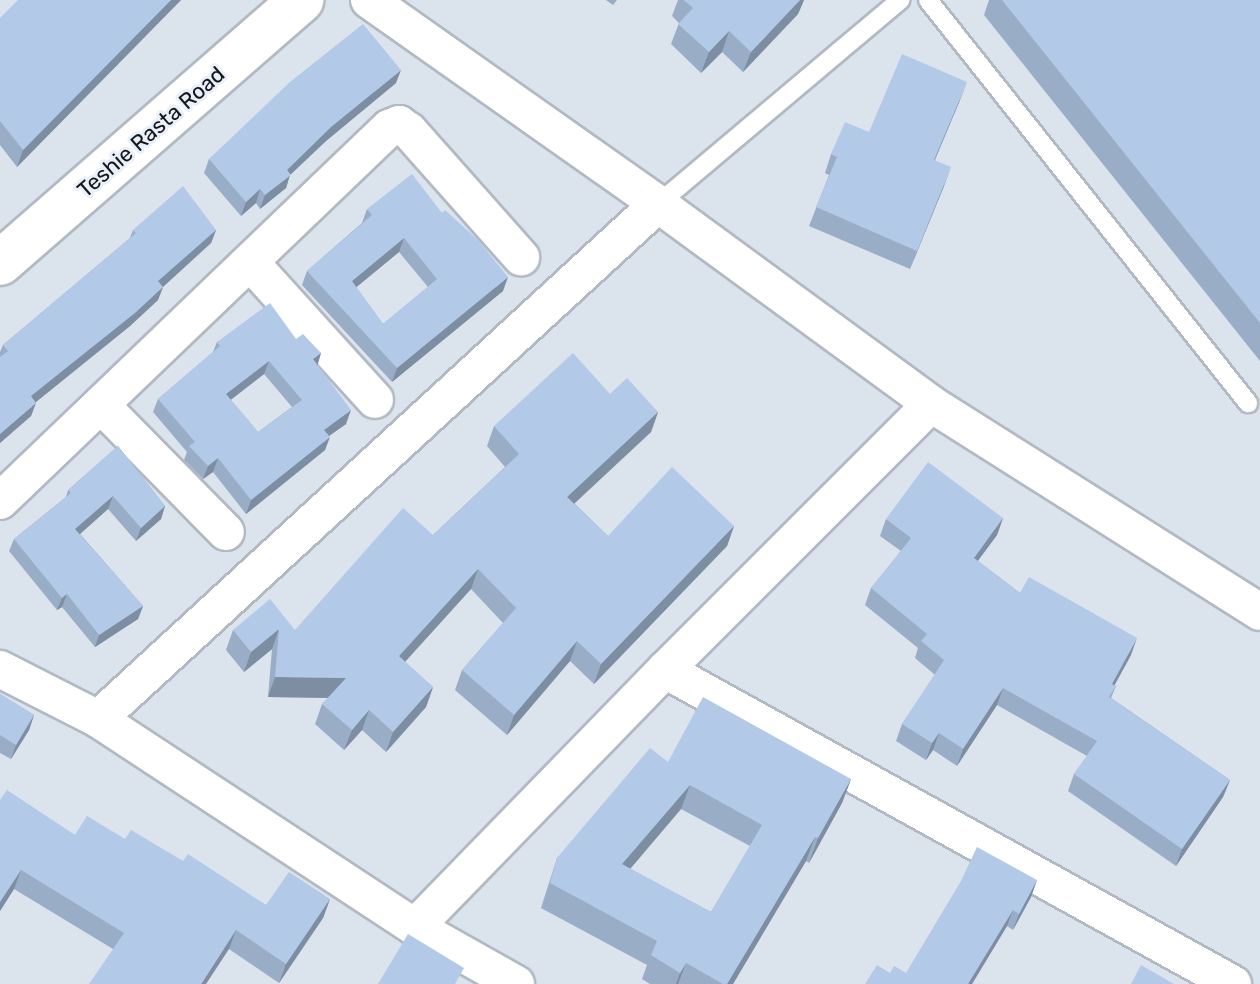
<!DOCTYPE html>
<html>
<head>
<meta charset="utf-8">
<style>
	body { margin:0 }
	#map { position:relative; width:1260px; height:984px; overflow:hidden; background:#dbe3ed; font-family:Rubik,sans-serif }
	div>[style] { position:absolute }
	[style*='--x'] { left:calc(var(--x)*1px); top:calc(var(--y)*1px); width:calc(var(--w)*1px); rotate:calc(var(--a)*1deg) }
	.roads { filter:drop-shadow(2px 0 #b2b9c3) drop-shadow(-2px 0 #b2b9c3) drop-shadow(0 2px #b2b9c3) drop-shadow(0 -2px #b2b9c3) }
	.service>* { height:18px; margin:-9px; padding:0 9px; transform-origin:9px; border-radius:9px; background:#fff }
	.minor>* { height:36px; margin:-18px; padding:0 18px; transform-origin:18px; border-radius:18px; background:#fff }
	.secondary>* { height:44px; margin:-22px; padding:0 22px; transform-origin:22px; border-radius:22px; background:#fff }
	.wall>* { inset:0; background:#99adc7 }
	.shaded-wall>* { inset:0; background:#7d8da2 }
	.building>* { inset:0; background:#b2c9e7 }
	span { translate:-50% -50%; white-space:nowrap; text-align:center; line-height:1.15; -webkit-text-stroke:6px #e8f0fa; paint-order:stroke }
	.street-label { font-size:22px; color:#14161a }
</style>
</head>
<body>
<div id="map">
	<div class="roads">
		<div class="service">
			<div style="--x:928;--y:0;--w:515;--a:51.55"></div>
			<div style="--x:658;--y:204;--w:317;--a:-40.1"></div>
		</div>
		<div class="minor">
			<div style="--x:369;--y:0;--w:354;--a:35.2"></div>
			<div style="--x:658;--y:204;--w:338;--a:36.2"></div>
			<div style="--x:931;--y:404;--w:389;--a:32.3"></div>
			<div style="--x:250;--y:262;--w:186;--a:47.8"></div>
			<div style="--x:101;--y:405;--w:178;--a:45.5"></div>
			<div style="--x:0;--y:501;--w:539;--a:-43.8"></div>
			<div style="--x:389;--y:128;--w:11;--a:-22"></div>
			<div style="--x:399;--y:124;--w:12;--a:35"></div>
			<div style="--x:409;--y:131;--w:169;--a:48.4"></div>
			<div style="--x:0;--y:669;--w:110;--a:27"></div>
			<div style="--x:98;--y:719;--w:379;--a:33.3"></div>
			<div style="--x:415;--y:927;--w:116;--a:29.4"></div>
			<div style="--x:665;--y:670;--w:649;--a:28.93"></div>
			<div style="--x:98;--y:719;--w:761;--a:-42.6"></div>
			<div style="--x:415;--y:927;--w:359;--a:-45.8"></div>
			<div style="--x:665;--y:670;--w:376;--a:-45"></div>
		</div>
		<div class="secondary">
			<div style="--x:0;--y:263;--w:400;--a:-41.1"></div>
		</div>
	</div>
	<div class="wall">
		<div style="clip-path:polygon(181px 0,17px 167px,0 145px,0 18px)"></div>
		<div style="clip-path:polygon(606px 0,617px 0,613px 5px)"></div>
		<div style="clip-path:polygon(678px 0,804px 0,798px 14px,743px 72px,722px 52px,701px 73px,671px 44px,679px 23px,672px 16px)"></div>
		<div style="clip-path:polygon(989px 0,1260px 0,1260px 361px,984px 15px)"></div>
		<div style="clip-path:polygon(396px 83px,326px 141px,290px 175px,286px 188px,260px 209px,256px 203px,241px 216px,204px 173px,209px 159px)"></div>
		<div style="clip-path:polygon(960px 100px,935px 160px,944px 186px,910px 269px,809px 226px,829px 175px,825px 173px,831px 154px,869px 132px)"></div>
		<div style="clip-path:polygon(evenodd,367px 209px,503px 291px,392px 382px,302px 285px,307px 271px,362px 223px,367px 209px,399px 252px,428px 287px,383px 324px,356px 287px,399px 252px)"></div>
		<div style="clip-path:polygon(133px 230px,216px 230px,211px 243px,163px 287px,158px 300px,130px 326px,36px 402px,31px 416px,0 443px,0 352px,3px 345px,130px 238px)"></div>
		<div style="clip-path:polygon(evenodd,296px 339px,321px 353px,317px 365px,346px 424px,329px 436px,325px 450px,246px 514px,213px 472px,203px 479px,184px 460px,187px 452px,153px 412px,158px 399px,213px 352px,217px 342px,296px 339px,264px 374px,292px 407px,258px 432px,231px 400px,264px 374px)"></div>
		<div style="clip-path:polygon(610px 394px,658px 412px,651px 432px,574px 503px,608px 536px,734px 526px,727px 546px,594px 684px,570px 661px,507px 735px,455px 690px,462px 670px,503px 623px,471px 589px,405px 662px,433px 687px,426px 707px,386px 752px,362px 730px,344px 750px,315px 724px,322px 704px,328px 698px,268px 697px,272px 649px,244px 672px,226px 650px,233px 630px,295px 630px,433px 535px,505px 467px,487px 446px,494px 426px)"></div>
		<div style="clip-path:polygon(118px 446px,165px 506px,161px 519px,136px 541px,108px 509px,80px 534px,143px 606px,138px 619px,95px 647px,62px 607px,57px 610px,9px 551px,14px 539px,66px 497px,68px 490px)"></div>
		<div style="clip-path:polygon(1003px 518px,997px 535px,978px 561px,1020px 593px,1131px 655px,1114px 685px,1116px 686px,1111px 698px,1230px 780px,1223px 797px,1176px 866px,1068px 791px,1074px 774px,1087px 756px,997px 705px,957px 766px,933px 750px,926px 760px,896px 741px,902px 724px,935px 675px,915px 658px,918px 648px,865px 605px,871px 588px,901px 551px,880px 536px,886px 519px)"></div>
		<div style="clip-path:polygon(0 694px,34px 715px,29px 730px,11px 759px,0 753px)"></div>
		<div style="clip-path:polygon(evenodd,668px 762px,851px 779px,842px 803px,809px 863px,806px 861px,733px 984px,650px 984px,642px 979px,647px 965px,541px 908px,557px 858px,668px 762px,681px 809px,750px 846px,711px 912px,630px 869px,681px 809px)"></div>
		<div style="clip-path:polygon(0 800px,75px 835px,125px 839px,183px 861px,266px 905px,330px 899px,323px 918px,279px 983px,229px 949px,113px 949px,14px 889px,0 911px)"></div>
		<div style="clip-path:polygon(1037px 880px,1031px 897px,1013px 930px,1007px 926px,972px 984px,890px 973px,906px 973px)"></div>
	</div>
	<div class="shaded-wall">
		<div style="clip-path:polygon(171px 0,181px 0,17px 167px,23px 150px)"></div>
		<div style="clip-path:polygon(800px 0,804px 0,798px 14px,743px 72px,751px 52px)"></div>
		<div style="clip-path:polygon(729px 31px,722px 52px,701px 73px,709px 52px)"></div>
		<div style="clip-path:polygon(401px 70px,396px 83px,326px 141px,290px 175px,286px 188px,260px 209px,265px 195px,287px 170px,331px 127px)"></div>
		<div style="clip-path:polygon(967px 82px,960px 100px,927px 178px,934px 160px)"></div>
		<div style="clip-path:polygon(951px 167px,944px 186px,910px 269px,917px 251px)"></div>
		<div style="clip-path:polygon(260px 189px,256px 203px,241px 216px,246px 202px)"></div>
		<div style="clip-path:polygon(216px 230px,211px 243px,154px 295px,158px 281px)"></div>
		<div style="clip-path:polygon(404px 238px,399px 252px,347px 295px,352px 281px)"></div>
		<div style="clip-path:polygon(508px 277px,503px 291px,392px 382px,397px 368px)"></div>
		<div style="clip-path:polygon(163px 287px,158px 300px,130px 326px,26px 410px,31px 396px)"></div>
		<div style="clip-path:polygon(321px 353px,317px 367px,313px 359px)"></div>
		<div style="clip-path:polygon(269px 361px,264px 374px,221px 407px,226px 394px)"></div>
		<div style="clip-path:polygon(36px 403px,31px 416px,0 443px,0 434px)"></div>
		<div style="clip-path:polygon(351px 410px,346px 424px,319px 443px,324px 430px)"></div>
		<div style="clip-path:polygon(658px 412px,651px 432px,560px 517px,567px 497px)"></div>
		<div style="clip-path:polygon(330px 437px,325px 450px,246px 514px,251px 500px)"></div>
		<div style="clip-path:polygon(218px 458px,213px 472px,203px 479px,208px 466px)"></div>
		<div style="clip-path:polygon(113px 496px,108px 509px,71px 542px,75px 529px)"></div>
		<div style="clip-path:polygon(165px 506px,161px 519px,136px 541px,141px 528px)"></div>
		<div style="clip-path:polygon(1003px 518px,997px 535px,967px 575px,974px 558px)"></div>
		<div style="clip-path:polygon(734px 526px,727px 546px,594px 684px,601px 664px)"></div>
		<div style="clip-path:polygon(478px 569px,471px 589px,392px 676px,399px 656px)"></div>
		<div style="clip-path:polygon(67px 594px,62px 607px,57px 610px,62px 598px)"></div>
		<div style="clip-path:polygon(143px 606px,138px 619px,95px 647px,99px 635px)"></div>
		<div style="clip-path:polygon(279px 629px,272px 649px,244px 672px,251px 652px)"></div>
		<div style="clip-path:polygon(1137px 638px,1131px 655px,1106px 701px,1112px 684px)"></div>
		<div style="clip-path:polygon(577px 641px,570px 661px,507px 735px,514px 715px)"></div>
		<div style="clip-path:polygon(275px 677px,346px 678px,338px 698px,268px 697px)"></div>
		<div style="clip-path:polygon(433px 687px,426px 707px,386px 752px,393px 732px)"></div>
		<div style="clip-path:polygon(1003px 688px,997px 705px,957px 766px,963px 749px)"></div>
		<div style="clip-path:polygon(369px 710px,362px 730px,344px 750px,352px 730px)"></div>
		<div style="clip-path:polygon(34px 715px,29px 730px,11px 759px,16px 745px)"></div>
		<div style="clip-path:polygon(939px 733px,933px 750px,926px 760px,932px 743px)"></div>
		<div style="clip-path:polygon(851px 779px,842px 803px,809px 863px,818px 838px)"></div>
		<div style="clip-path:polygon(1230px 780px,1223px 797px,1176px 866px,1182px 849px)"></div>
		<div style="clip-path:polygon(690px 785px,681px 809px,613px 889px,622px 864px)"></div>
		<div style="clip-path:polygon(815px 837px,806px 861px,733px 984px,727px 984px)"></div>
		<div style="clip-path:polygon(21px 870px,14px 889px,0 911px,0 902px)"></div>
		<div style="clip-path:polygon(1037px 880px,1031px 897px,1013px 930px,1019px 914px)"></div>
		<div style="clip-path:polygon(330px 899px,323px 918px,279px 983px,286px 964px)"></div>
		<div style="clip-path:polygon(1013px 910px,1007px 926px,972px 984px,968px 984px)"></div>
		<div style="clip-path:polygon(236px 930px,229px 949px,206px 984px,201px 984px)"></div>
		<div style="clip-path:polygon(686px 963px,678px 984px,676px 984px,680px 973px)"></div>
	</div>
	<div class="building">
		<div style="clip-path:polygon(18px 0,171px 0,23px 150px,0 121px,0 18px)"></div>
		<div style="clip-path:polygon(684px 0,800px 0,751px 52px,729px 31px,709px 52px,678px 24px,693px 8px)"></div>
		<div style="clip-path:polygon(1002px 0,1260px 0,1260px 323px)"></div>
		<div style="clip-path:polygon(363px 24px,401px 70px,331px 127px,287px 170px,291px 175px,265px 195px,260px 189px,246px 202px,209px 159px,290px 82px)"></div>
		<div style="clip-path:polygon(902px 54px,967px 82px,934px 160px,951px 167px,917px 251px,816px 207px,837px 157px,831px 154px,845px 122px,869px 132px)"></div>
		<div style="clip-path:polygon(evenodd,412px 174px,442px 213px,445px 210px,478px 240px,508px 277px,397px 368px,307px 271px,372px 215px,367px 209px,412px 174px,404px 238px,437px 279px,383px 324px,352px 281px,404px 238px)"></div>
		<div style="clip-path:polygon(183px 186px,216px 230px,158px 281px,163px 287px,135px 313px,31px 396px,36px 403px,0 434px,0 357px,8px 351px,3px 345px,136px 233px,133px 230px)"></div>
		<div style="clip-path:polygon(evenodd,270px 303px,296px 339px,303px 334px,321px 353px,313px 359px,351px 410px,324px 430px,330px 437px,251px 500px,218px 458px,208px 466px,189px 446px,195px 442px,158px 399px,220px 346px,217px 342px,270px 303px,269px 361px,302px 400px,258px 432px,226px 394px,269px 361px)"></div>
		<div style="clip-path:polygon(573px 353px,610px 394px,627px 378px,658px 412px,567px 497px,608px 536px,672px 467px,734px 526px,601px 664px,577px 641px,514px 715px,462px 670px,516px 608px,478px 569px,399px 656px,433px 687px,393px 732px,369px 710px,352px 730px,322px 704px,346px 678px,275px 677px,279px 629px,251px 652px,233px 630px,270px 599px,295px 630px,403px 508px,433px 535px,519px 454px,494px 426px)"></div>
		<div style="clip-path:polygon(118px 446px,165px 506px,141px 528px,113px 496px,75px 529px,143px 606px,99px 635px,67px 594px,62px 598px,14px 539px,71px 493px,68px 490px)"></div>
		<div style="clip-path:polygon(928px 462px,1003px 518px,974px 558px,1020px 593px,1029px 577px,1137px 638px,1112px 684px,1116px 686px,1109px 697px,1230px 780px,1182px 849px,1074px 774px,1097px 741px,1003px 688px,963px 749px,939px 733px,932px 743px,902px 724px,944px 660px,921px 641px,927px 634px,871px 588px,911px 538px,886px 519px)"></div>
		<div style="clip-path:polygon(0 694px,34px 715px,16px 745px,0 735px)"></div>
		<div style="clip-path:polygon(evenodd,703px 697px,851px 779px,818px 838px,815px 837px,727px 984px,723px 984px,686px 963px,680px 973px,651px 955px,657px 941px,550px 883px,557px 858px,650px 748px,668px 762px,703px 697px,690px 785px,762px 825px,711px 912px,622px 864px,690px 785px)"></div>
		<div style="clip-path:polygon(7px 790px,75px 835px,87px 816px,125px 839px,131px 830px,183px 861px,188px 854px,266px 905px,289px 872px,330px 899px,286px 964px,236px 930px,201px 984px,89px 984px,124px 933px,21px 870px,0 902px,0 800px)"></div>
		<div style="clip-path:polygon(977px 847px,1037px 880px,1019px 914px,1013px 910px,968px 984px,865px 984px,877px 965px,890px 973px,894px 966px,906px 973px,961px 881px)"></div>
		<div style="clip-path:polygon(408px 934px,464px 968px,455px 984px,378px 984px)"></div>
		<div style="clip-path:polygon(1141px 965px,1174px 984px,1131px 984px)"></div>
	</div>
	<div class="street-label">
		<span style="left:151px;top:132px;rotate:-41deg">Teshie Rasta Road</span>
	</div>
</div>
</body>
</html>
